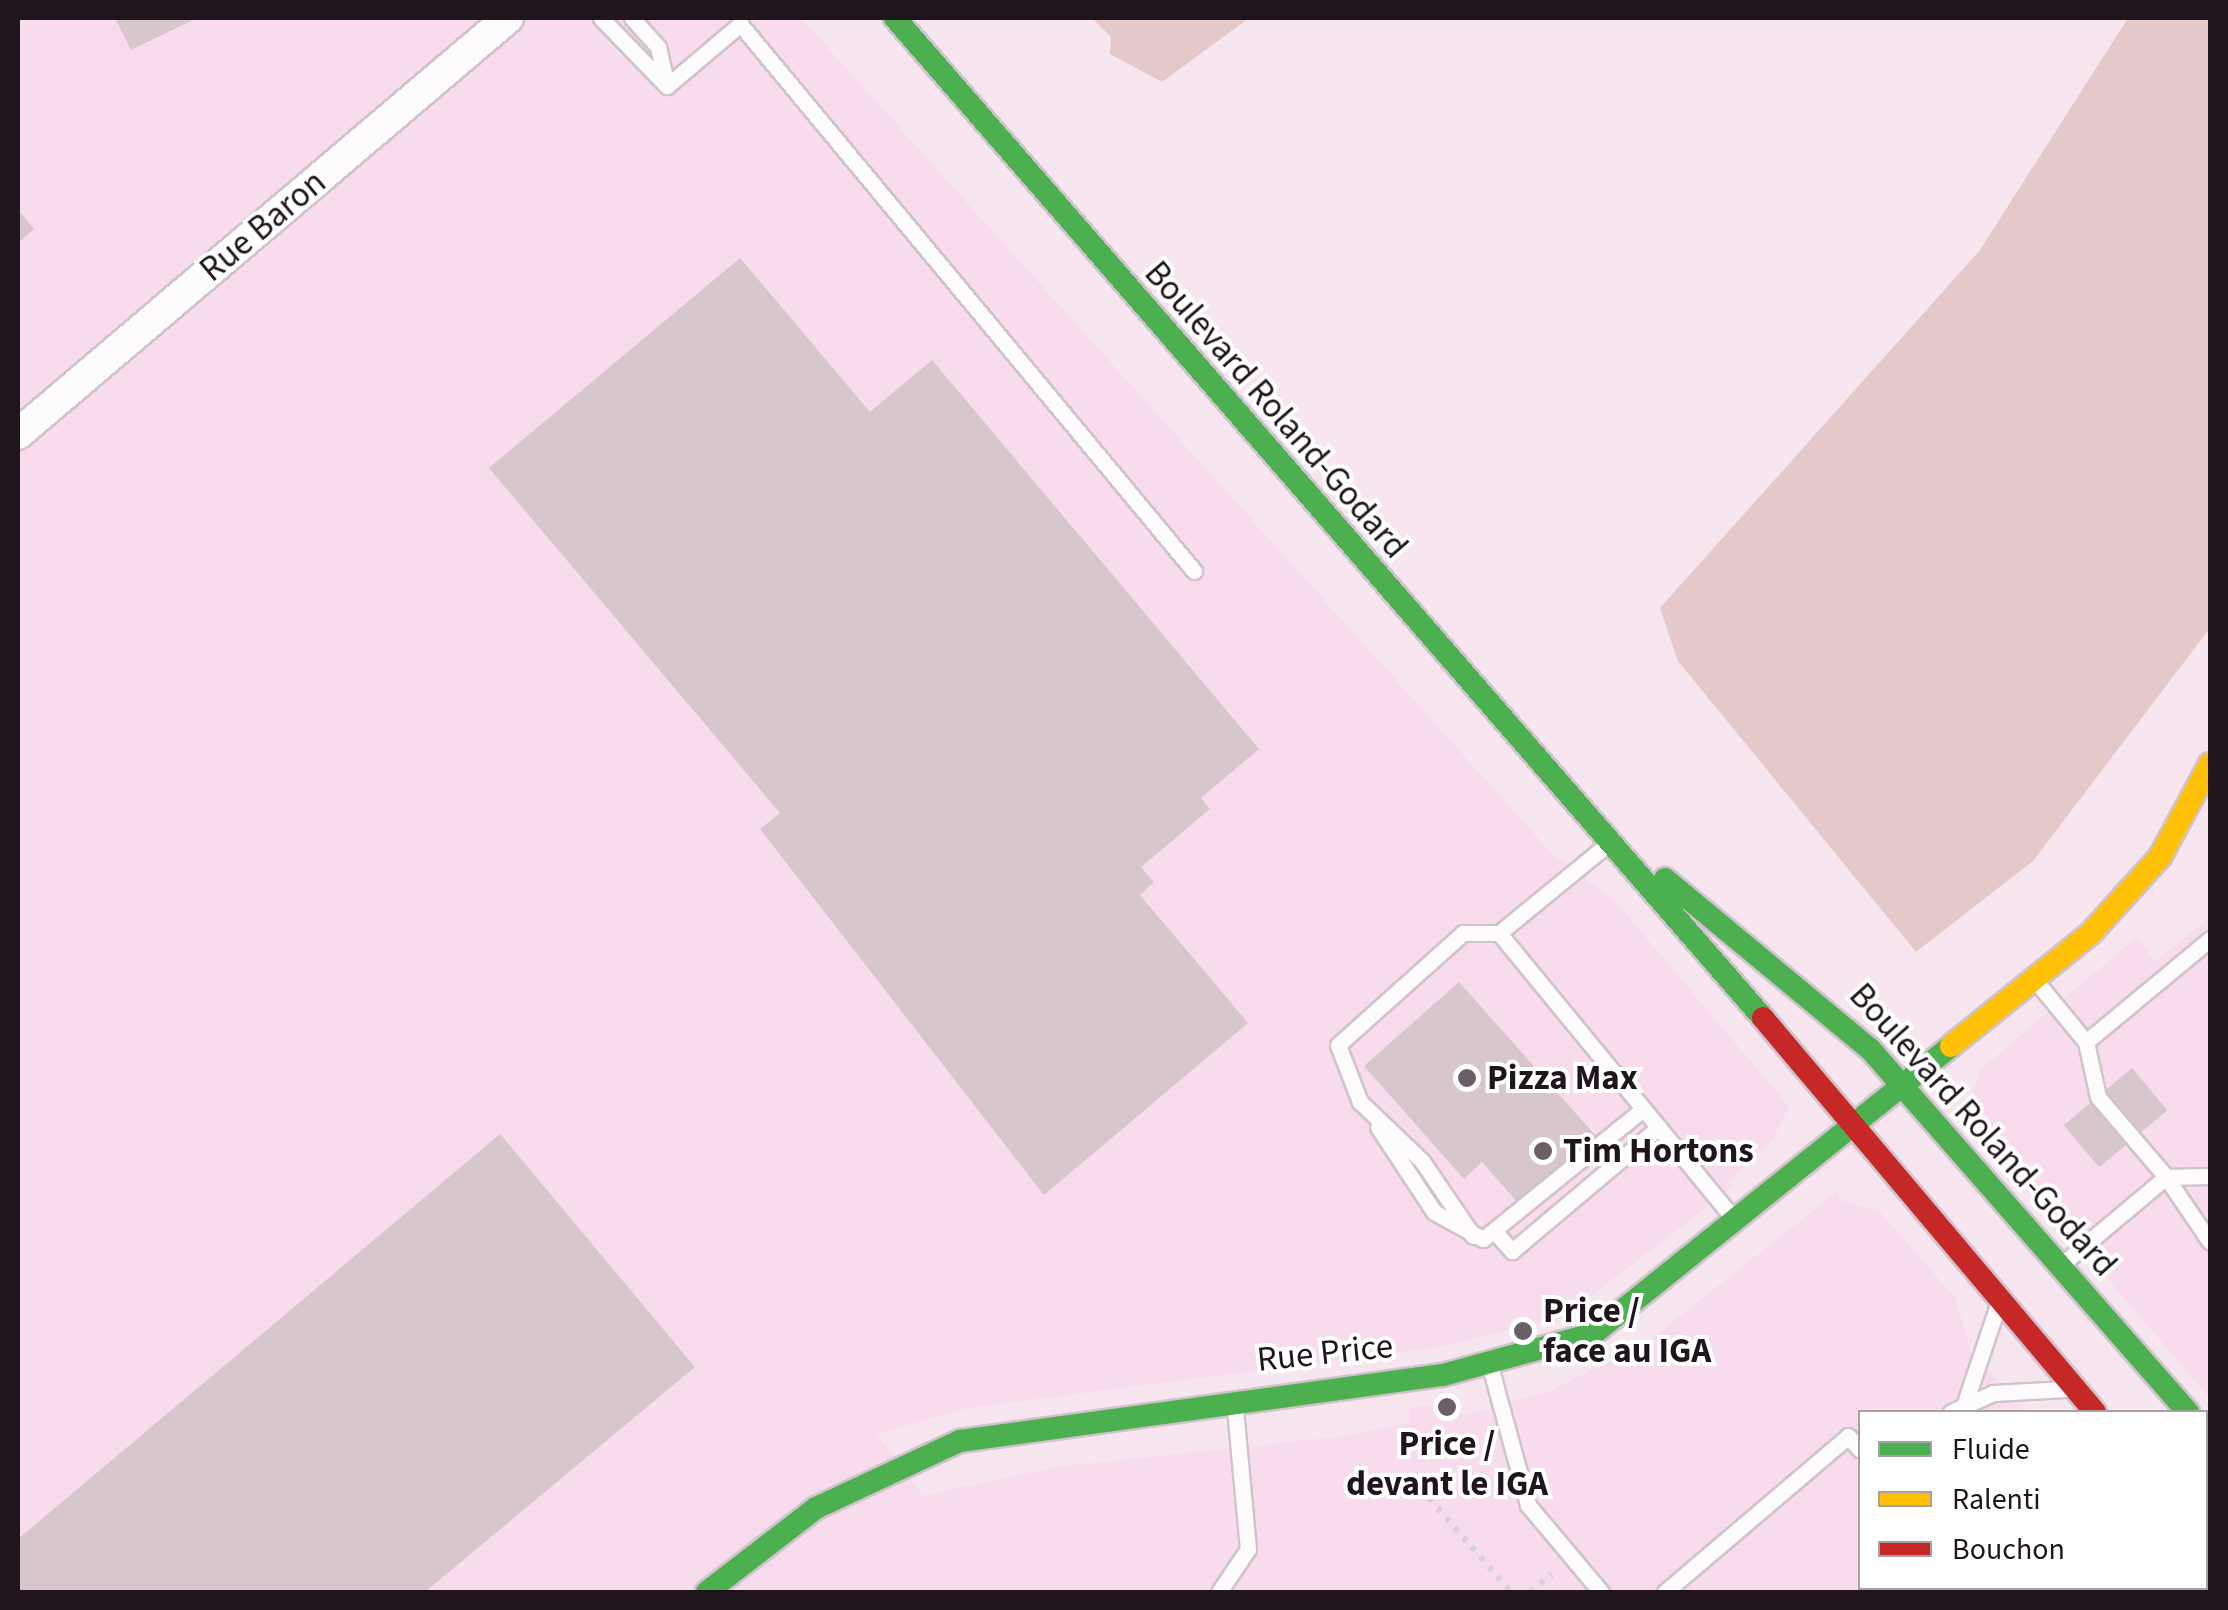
<!DOCTYPE html>
<html>
<head>
<meta charset="utf-8">
<style>
	body { margin:0 }
	#map { position:relative; width:2228px; height:1610px; overflow:hidden; background:#f7e5ef; font-family:"Source Sans 3",sans-serif }
	div>[style] { position:absolute }
	[style*='--x'] { left:calc(var(--x)*1px); top:calc(var(--y)*1px); width:calc(var(--w)*1px); rotate:calc(var(--a)*1deg) }
	.built>* { inset:0; background:#f8dbec }
	.green>* { inset:0; background:#e5c9c9 }
	.building>* { inset:0; background:#d7c6cc; transform-origin:0 0 }
	.path>* { height:6px; margin-top:-3px; transform-origin:0; background:repeating-linear-gradient(90deg,#d7d1d5 0 5px,transparent 0 13px) }
	.roads { filter:drop-shadow(2px 0 #d1c3cb) drop-shadow(-2px 0 #d1c3cb) drop-shadow(0 2px #d1c3cb) drop-shadow(0 -2px #d1c3cb) }
	.lane>* { height:15px; margin:-7.5px; padding:0 7.5px; transform-origin:7.5px; border-radius:7.5px; background:#fefbfd }
	.street>* { height:30px; margin:-15px; padding:0 15px; transform-origin:15px; border-radius:15px; background:#fefbfd }
	.fast>* { height:22px; margin:-11px; padding:0 11px; transform-origin:11px; border-radius:11px; background:#4caf50 }
	.slow>* { height:22px; margin:-11px; padding:0 11px; transform-origin:11px; border-radius:11px; background:#ffc107 }
	.jam>* { height:22px; margin:-11px; padding:0 11px; transform-origin:11px; border-radius:11px; background:#c62828 }
	.dots>* { width:28px; height:28px; translate:-50% -50%; box-sizing:border-box; border:5px solid #fff; border-radius:50% }
	span { translate:-50% -50%; white-space:nowrap; text-align:center; line-height:1.15; -webkit-text-stroke:8px #fff; paint-order:stroke }
	.street-label { font-size:35px; color:#20151c }
	.poi-label { font-size:35px; color:#20151c; font-weight:700 }
	.left { translate:0 -50%; text-align:left }
	.frame { position:absolute; inset:0; border:20px solid #20151c; pointer-events:none }
	.legend { position:absolute; left:1858px; top:1410px; width:350px; height:180px; box-sizing:border-box; background:#fff; border:2px solid #a6a1a4; margin:0; padding:12px 18px; list-style:none; font-size:30px; color:#20151c }
	.legend li { display:flex; align-items:center; gap:20px; height:50px }
	.legend b { width:50px; border:2px solid #a6a1a4 }
</style>
</head>
<body>
<div id="map">
	<div class="built">
		<div style="clip-path:polygon(18px 18px,801px 18px,1552px 854px,1615px 901px,1789px 1107px,1772px 1141px,1728px 1181px,1733px 1187px,1562px 1318px,1437px 1347px,967px 1408px,877px 1434px,923px 1496px,1056px 1467px,1346px 1436px,1409px 1423px,1409px 1408px,1443px 1403px,1466px 1415px,1553px 1390px,1649px 1341px,1838px 1191px,1840px 1200px,1878px 1210px,1956px 1299px,1970px 1350px,2026px 1412px,1860px 1412px,1860px 1588px,2190px 1592px,18px 1592px)"></div>
		<div style="clip-path:polygon(2210px 917px,2210px 1398px,1964px 1111px,1981px 1069px,2137px 937px,2155px 962px)"></div>
	</div>
	<div class="green">
		<div style="clip-path:polygon(1092px 18px,1249px 18px,1162px 82px,1110px 54px,1111px 37px)"></div>
		<div style="clip-path:polygon(2128px 18px,2210px 18px,2210px 628px,2033px 861px,1916px 952px,1678px 661px,1660px 608px,1980px 250px)"></div>
	</div>
	<div class="building">
		<div style="clip-path:polygon(115px 18px,197px 18px,131px 50px)"></div>
		<div style="clip-path:polygon(18px 210px,34px 229px,18px 243px)"></div>
		<div style="clip-path:polygon(740px 258px,870px 412px,932px 360px,1259px 749px,1201px 798px,1210px 809px,1141px 867px,1154px 882px,1140px 895px,1248px 1023px,1044px 1195px,760px 829px,780px 813px,489px 468px)"></div>
		<div style="clip-path:polygon(1459px 982px,1595px 1135px,1518px 1203px,1482px 1162px,1464px 1179px,1364px 1066px)"></div>
		<div style="left:2132px;top:1068px;width:55px;height:89px;rotate:50deg"></div>
		<div style="clip-path:polygon(500px 1134px,695px 1367px,425px 1592px,18px 1592px,18px 1539px)"></div>
	</div>
	<div class="path">
		<div style="--x:1364;--y:1488;--w:66;--a:8.7"></div>
		<div style="--x:1429;--y:1498;--w:125;--a:48.9"></div>
		<div style="--x:1530;--y:1592;--w:28;--a:-39"></div>
	</div>
	<div class="roads">
		<div class="lane">
			<div style="--x:601;--y:18;--w:95;--a:45.9"></div>
			<div style="--x:632;--y:18;--w:39;--a:48"></div>
			<div style="--x:658;--y:47;--w:40;--a:77"></div>
			<div style="--x:667;--y:86;--w:96;--a:-40.3"></div>
			<div style="--x:740;--y:24;--w:711;--a:50.31"></div>
			<div style="--x:1609;--y:843;--w:142;--a:140.7"></div>
			<div style="--x:1499;--y:933;--w:370;--a:50.6"></div>
			<div style="--x:2210;--y:939;--w:161;--a:140.3"></div>
			<div style="--x:2086;--y:1042;--w:56;--a:77.7"></div>
			<div style="--x:2098;--y:1097;--w:105;--a:49.6"></div>
			<div style="--x:2166;--y:1177;--w:44;--a:-1.3"></div>
			<div style="--x:2035;--y:980;--w:80;--a:50.6"></div>
			<div style="--x:1378;--y:1127;--w:102;--a:56.6"></div>
			<div style="--x:1434;--y:1212;--w:56;--a:28.9"></div>
			<div style="--x:1483;--y:1239;--w:206;--a:-39.1"></div>
			<div style="--x:1497;--y:1234;--w:23;--a:49"></div>
			<div style="--x:1512;--y:1251;--w:192;--a:-40.1"></div>
			<div style="--x:1473;--y:1236;--w:91;--a:-124.2"></div>
			<div style="--x:1422;--y:1161;--w:86;--a:-136.4"></div>
			<div style="--x:1360;--y:1102;--w:61;--a:-111.1"></div>
			<div style="--x:1338;--y:1045;--w:168;--a:-41.9"></div>
			<div style="--x:1463;--y:933;--w:36;--a:0"></div>
			<div style="--x:2061;--y:1265;--w:137;--a:-40"></div>
			<div style="--x:2166;--y:1177;--w:78;--a:55.9"></div>
			<div style="--x:1490;--y:1366;--w:144;--a:74.7"></div>
			<div style="--x:1528;--y:1505;--w:114;--a:50"></div>
			<div style="--x:1966;--y:1400;--w:100;--a:-71.4"></div>
			<div style="--x:1951;--y:1412;--w:46;--a:-24.3"></div>
			<div style="--x:1993;--y:1393;--w:73;--a:-3.1"></div>
			<div style="--x:1976;--y:1588;--w:6;--a:39"></div>
			<div style="--x:1219;--y:1592;--w:52;--a:-56"></div>
			<div style="--x:1248;--y:1549;--w:142;--a:-95.3"></div>
			<div style="--x:1665;--y:1592;--w:240;--a:-40.4"></div>
			<div style="--x:1848;--y:1436;--w:18;--a:49"></div>
		</div>
		<div class="street">
			<div style="--x:18;--y:434;--w:643;--a:-40.33"></div>
		</div>
		<div class="fast">
			<div style="--x:895;--y:18;--w:1324;--a:49.04"></div>
			<div style="--x:1665;--y:879;--w:266;--a:39.7"></div>
			<div style="--x:1870;--y:1049;--w:483;--a:48.8"></div>
			<div style="--x:2206;--y:1542;--w:7;--a:56"></div>
			<div style="--x:707;--y:1592;--w:138;--a:-37.6"></div>
			<div style="--x:816;--y:1508;--w:159;--a:-25"></div>
			<div style="--x:960;--y:1441;--w:487;--a:-7.8"></div>
			<div style="--x:1443;--y:1375;--w:156;--a:-15.3"></div>
			<div style="--x:1593;--y:1334;--w:459;--a:-38.8"></div>
		</div>
		<div class="slow">
			<div style="--x:1951;--y:1046;--w:180;--a:-38.9"></div>
			<div style="--x:2091;--y:933;--w:103;--a:-47.8"></div>
			<div style="--x:2160;--y:857;--w:106;--a:-61.7"></div>
		</div>
		<div class="jam">
			<div style="--x:1763;--y:1018;--w:515;--a:49.88"></div>
		</div>
	</div>
	<div class="dots">
		<div style="left:1467px;top:1078px;background:#6b5e66"></div>
		<div style="left:1543px;top:1151px;background:#6b5e66"></div>
		<div style="left:1523px;top:1331px;background:#6b5e66"></div>
		<div style="left:1447px;top:1407px;background:#6b5e66"></div>
	</div>
	<div class="street-label">
		<span style="left:263px;top:226px;rotate:-40deg">Rue Baron</span>
		<span style="left:1276px;top:410px;rotate:49deg">Boulevard Roland-Godard</span>
		<span style="left:1983px;top:1130px;rotate:48deg">Boulevard Roland-Godard</span>
		<span style="left:1325px;top:1353px;rotate:-6deg">Rue Price</span>
	</div>
	<div class="poi-label">
		<span class="left" style="left:1487px;top:1078px">Pizza Max</span>
		<span class="left" style="left:1563px;top:1151px">Tim Hortons</span>
		<span class="left" style="left:1543px;top:1331px">Price /<br>face au IGA</span>
		<span style="left:1447px;top:1464px">Price /<br>devant le IGA</span>
	</div>
	<div class="frame"></div>
	<ul class="legend">
	<li><b style="height:12px;background:#4caf50"></b>Fluide</li>
	<li><b style="height:12px;background:#ffc107"></b>Ralenti</li>
	<li><b style="height:12px;background:#c62828"></b>Bouchon</li>
	</ul>
</div>
</body>
</html>
